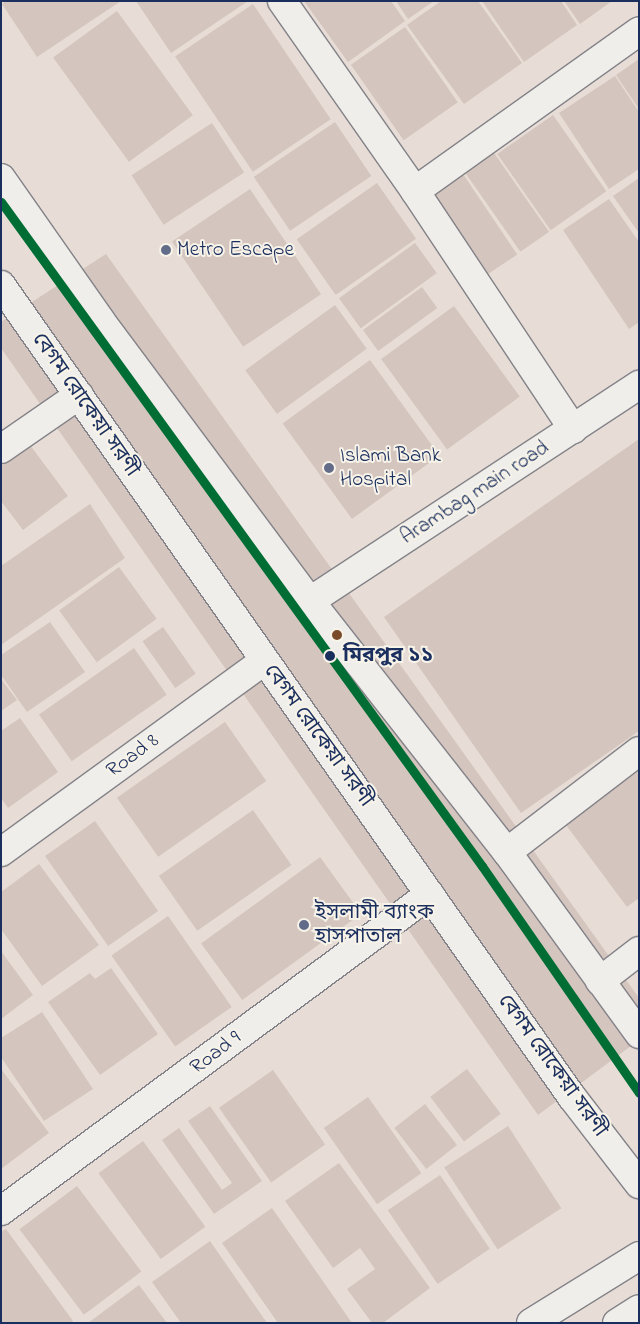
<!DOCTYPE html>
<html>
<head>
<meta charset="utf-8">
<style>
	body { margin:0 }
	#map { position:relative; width:640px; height:1324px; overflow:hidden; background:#e7ddd6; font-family:"Indie Flower","Noto Sans Bengali",sans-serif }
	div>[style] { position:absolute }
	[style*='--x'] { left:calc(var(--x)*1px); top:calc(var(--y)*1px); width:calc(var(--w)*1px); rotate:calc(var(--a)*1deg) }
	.building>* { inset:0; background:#d4c5be; transform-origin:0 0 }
	.roads { filter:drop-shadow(1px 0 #838288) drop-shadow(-1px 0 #838288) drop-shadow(0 1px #838288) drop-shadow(0 -1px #838288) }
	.minor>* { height:28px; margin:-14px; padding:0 14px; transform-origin:14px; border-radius:14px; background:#f0eeea }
	.tertiary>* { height:28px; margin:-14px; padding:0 14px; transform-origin:14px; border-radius:14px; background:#f0eeea }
	.primary>* { height:28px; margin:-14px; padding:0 14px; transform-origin:14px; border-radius:14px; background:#f0eeea }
	.metro-1>* { height:9px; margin:-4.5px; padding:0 4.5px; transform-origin:4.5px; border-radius:4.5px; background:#006e34 }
	.dots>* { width:14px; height:14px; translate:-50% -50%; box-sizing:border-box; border:2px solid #f7f3e8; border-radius:50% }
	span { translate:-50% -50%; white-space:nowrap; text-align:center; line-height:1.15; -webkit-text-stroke:4px #f7f3e8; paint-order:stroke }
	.poi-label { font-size:21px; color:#1b2f5e }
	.left { translate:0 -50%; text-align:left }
	.street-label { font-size:21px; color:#1b2f5e }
	.stop-label { font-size:21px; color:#1b2f5e; font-weight:700 }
	.frame { position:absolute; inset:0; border:2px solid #1b2f5e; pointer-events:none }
</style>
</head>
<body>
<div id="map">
	<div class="building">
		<div style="clip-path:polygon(6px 1px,121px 1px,37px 57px,2px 4px)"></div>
		<div style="clip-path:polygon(136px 1px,248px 1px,171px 53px)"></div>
		<div style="clip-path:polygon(304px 1px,391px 1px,405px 21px,348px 62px)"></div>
		<div style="clip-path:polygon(396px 1px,434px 1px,408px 19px)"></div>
		<div style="clip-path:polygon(441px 1px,478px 1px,522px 63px,464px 104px,407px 25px)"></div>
		<div style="clip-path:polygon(482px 1px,561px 1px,577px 25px,524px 62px)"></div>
		<div style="clip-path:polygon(564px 1px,612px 1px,580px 24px)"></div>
		<div style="left:253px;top:4px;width:139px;height:94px;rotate:56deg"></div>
		<div style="left:117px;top:11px;width:129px;height:79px;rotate:54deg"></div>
		<div style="left:405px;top:27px;width:92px;height:66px;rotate:55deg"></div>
		<div style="clip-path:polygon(639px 59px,639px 109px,616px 75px)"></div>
		<div style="clip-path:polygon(615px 76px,639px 112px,639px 169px,609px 189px,559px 113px)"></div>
		<div style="left:553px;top:115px;width:93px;height:68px;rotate:55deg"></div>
		<div style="left:335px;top:122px;width:65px;height:98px;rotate:56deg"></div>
		<div style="left:212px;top:123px;width:59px;height:96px;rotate:57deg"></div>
		<div style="left:494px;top:153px;width:96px;height:35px;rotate:55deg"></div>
		<div style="left:463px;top:174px;width:97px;height:36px;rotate:56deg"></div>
		<div style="clip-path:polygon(639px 178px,639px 233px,613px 196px)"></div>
		<div style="left:377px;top:183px;width:68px;height:98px;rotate:55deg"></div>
		<div style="left:250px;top:189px;width:127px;height:94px;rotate:56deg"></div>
		<div style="clip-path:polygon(609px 199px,639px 242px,639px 322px,629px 329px,563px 230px)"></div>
		<div style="left:415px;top:243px;width:37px;height:94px;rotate:54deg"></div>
		<div style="clip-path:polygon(106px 254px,639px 998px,639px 1040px,538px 1115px,1px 348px,1px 322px)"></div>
		<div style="left:422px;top:287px;width:26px;height:73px;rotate:54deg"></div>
		<div style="left:335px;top:305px;width:54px;height:111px;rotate:54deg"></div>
		<div style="left:454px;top:306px;width:112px;height:90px;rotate:54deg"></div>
		<div style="left:370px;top:360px;width:118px;height:108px;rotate:54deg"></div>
		<div style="clip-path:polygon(639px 439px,639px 731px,521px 813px,384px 617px)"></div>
		<div style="clip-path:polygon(27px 441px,68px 496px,23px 530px,1px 501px,1px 461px)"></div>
		<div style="clip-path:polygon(90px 504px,125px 558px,1px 645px,1px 566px)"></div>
		<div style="left:119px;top:567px;width:64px;height:74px;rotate:54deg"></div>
		<div style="clip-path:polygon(50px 622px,85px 672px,27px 712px,1px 675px,1px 655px)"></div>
		<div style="left:163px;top:627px;width:57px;height:25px;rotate:55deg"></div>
		<div style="left:134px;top:648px;width:57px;height:116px;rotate:55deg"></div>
		<div style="clip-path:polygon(1px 679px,17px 700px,1px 711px)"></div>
		<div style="clip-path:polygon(20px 718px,58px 772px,8px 808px,1px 798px,1px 731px)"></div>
		<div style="left:225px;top:722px;width:72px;height:132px;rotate:55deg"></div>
		<div style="clip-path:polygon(639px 765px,639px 898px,627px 907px,563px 821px)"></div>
		<div style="left:253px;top:810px;width:67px;height:115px;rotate:55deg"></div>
		<div style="left:95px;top:821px;width:110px;height:61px;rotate:55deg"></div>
		<div style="left:320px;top:857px;width:70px;height:147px;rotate:54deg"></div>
		<div style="clip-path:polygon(39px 864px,99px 945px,42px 986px,1px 929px,1px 892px)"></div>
		<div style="left:168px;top:916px;width:111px;height:69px;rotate:55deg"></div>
		<div style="clip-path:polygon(1px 951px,33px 995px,1px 1019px)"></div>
		<div style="clip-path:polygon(111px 968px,158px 1034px,100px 1075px,48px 1002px,90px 973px,95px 979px)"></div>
		<div style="clip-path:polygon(42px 1012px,93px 1089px,44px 1121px,1px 1057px,1px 1038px)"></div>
		<div style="clip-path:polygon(1px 1069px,49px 1133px,1px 1169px)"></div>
		<div style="left:467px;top:1069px;width:56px;height:46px;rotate:53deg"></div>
		<div style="left:273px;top:1070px;width:91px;height:66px;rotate:55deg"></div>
		<div style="left:368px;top:1097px;width:93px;height:54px;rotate:55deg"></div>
		<div style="left:425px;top:1104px;width:52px;height:39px;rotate:52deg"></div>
		<div style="clip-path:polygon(210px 1106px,262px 1181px,214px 1214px,162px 1140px,179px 1128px,222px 1190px,232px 1183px,188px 1121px)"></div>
		<div style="left:508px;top:1126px;width:98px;height:76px;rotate:57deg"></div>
		<div style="left:143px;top:1141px;width:106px;height:55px;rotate:54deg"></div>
		<div style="clip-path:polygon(339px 1163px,430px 1288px,383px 1323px,372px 1323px,347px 1289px,375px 1269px,360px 1248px,333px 1268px,285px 1201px)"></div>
		<div style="left:440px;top:1175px;width:89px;height:63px;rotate:56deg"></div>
		<div style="left:77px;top:1186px;width:107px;height:72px;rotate:53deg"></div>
		<div style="clip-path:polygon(272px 1208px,352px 1323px,278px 1323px,222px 1243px)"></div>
		<div style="clip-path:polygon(6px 1229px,73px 1321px,71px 1323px,1px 1323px,1px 1232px)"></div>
		<div style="clip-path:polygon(210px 1241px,267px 1323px,181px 1323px,152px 1282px)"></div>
		<div style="clip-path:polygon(139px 1285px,167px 1323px,88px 1323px)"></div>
	</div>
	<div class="roads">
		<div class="minor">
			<div style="--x:282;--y:1;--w:232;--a:55"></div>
			<div style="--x:415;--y:191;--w:286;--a:56.4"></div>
			<div style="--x:415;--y:191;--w:275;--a:-35.5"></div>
			<div style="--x:1;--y:449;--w:95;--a:-34.7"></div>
			<div style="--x:1;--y:852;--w:325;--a:-36"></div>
			<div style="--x:507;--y:852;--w:166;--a:-37.4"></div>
			<div style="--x:600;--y:981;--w:49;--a:-37.6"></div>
			<div style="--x:1;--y:1211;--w:533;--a:-36.46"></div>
		</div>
		<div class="tertiary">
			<div style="--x:310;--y:601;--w:394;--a:-33.3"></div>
		</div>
		<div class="primary">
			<div style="--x:1;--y:178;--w:174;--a:55"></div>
			<div style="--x:101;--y:321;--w:349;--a:53.3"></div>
			<div style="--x:310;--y:601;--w:319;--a:51.9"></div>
			<div style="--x:507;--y:852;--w:225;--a:54"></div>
			<div style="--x:1;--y:285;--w:993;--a:54.89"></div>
			<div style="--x:572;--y:1097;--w:110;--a:52.4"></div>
			<div style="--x:531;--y:1323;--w:127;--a:-31.8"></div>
			<div style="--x:617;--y:1323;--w:26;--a:-32"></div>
		</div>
	</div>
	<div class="metro-1">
		<div style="--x:1;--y:202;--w:820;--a:54.08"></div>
		<div style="--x:482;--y:866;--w:276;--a:55.3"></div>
	</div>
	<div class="dots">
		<div style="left:166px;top:250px;background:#626c88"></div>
		<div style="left:329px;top:468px;background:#626c88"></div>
		<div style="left:337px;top:635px;background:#7a4b2a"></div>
		<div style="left:330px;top:656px;background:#1b2f5e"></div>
		<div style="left:304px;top:925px;background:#626c88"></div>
	</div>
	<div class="poi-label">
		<span class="left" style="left:177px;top:250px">Metro Escape</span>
		<span class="left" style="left:340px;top:468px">Islami Bank<br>Hospital</span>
		<span class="left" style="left:315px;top:925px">ইসলামী ব্যাংক<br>হাসপাতাল</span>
	</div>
	<div class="street-label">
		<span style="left:85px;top:405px;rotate:55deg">বেগম রোকেয়া সরণী</span>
		<span style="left:475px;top:493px;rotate:-33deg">Arambag main road</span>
		<span style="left:318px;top:736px;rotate:54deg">বেগম রোকেয়া সরণী</span>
		<span style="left:133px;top:756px;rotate:-36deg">Road 8</span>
		<span style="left:216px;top:1053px;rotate:-37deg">Road 9</span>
		<span style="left:552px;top:1066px;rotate:54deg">বেগম রোকেয়া সরণী</span>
	</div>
	<div class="stop-label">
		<span class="left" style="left:343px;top:656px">মিরপুর ১১</span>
	</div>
	<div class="frame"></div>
</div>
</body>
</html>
